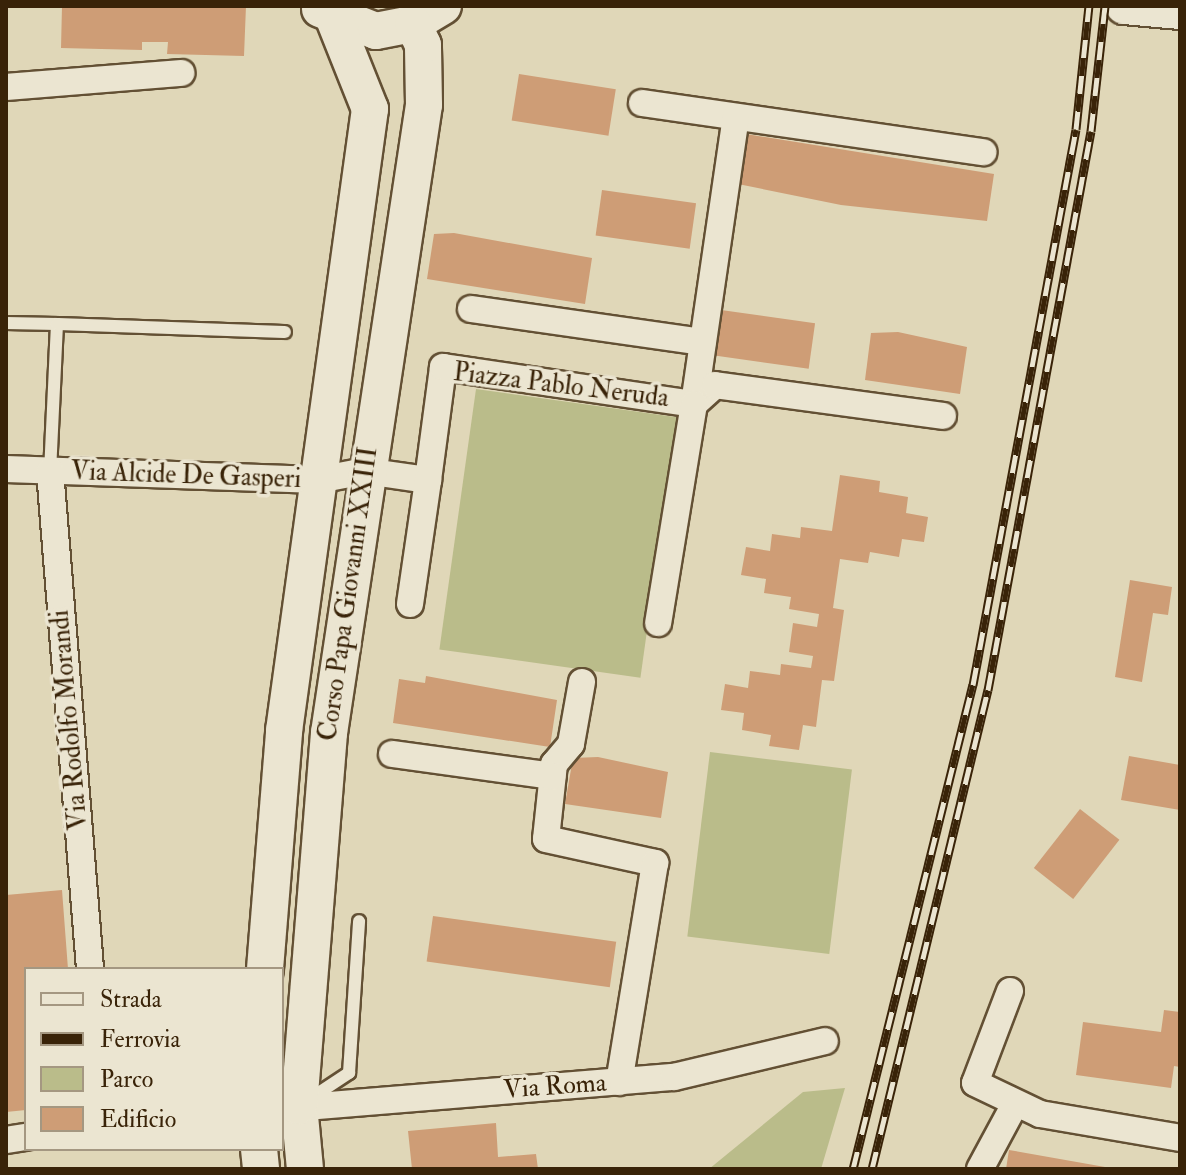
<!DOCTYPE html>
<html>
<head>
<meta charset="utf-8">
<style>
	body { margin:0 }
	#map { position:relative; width:1186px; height:1175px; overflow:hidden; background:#e0d7b8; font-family:"IM FELL Double Pica",serif }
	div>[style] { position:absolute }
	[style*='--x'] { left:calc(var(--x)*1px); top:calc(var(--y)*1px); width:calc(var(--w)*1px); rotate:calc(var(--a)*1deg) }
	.green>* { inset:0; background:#babc8a; transform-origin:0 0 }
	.building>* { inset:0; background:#ce9d76; transform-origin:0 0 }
	.roads { filter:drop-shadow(2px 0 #635034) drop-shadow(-2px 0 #635034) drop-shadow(0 2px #635034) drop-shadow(0 -2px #635034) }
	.lane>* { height:12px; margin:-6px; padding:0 6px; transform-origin:6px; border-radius:6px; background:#ebe5d1 }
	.street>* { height:26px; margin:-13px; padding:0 13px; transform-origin:13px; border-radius:13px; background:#ebe5d1 }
	.secondary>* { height:36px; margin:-18px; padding:0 18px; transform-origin:18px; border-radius:18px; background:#ebe5d1 }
	.rail>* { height:9px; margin-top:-4.5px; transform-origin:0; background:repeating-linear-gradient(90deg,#ebe5d1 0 18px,#392308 0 36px); box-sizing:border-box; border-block:2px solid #392308 }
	span { translate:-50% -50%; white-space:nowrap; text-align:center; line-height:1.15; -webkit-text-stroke:7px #ebe5d1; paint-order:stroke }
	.street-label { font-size:26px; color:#392308 }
	.frame { position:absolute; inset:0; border:8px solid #392308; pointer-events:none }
	.legend { position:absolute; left:24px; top:967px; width:260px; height:184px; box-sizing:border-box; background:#ebe5d1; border:2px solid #a49781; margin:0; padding:10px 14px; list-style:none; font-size:24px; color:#392308 }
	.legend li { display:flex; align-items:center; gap:16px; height:40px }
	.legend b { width:40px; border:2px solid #a49781 }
</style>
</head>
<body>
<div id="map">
	<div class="green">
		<div style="left:476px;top:389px;width:203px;height:263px;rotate:8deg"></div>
		<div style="left:710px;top:752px;width:143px;height:186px;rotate:7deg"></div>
		<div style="clip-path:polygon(845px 1088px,821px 1169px,709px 1169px,803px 1092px)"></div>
	</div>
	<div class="building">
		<div style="clip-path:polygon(62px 6px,246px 6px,244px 56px,167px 54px,168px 42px,142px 42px,142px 50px,61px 48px)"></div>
		<div style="left:519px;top:74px;width:98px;height:47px;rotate:9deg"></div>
		<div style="clip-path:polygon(746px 134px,994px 174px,987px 221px,841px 205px,738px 184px)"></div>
		<div style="left:602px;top:190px;width:95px;height:46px;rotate:8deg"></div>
		<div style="clip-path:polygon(454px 233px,592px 258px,585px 304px,427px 279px,434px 234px)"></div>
		<div style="left:721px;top:310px;width:95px;height:46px;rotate:8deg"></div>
		<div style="clip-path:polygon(898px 332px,967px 347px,960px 394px,865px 380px,871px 333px)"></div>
		<div style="clip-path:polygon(840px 475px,880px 481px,879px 492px,908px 497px,906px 513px,928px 517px,924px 542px,902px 539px,899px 557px,870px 552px,868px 563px,840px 559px,833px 608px,844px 610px,834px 681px,822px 680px,816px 727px,803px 725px,799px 750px,769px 746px,771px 735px,742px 730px,744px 713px,721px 710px,725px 684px,748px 688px,750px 671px,780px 675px,781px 664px,811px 668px,813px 656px,789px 652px,793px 623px,817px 627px,819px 614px,789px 609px,791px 597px,764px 593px,766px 579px,741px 575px,746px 547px,770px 551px,772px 534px,800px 538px,801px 527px,832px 531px)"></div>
		<div style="clip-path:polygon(1130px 580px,1172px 587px,1168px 615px,1153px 613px,1142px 682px,1115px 677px)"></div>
		<div style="clip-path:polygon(426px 676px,557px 700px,550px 747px,393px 723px,399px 679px,425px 683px)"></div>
		<div style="clip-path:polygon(1129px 756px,1180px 765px,1180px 810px,1121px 800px)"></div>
		<div style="clip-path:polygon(598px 757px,668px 772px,661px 818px,565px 804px,573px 758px)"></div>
		<div style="left:1080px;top:809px;width:50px;height:75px;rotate:38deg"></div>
		<div style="clip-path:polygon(62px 890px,68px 969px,26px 969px,26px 1110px,6px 1112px,6px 895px)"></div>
		<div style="left:433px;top:916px;width:185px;height:46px;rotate:8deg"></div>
		<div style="clip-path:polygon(1164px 1010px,1180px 1012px,1180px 1067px,1174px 1066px,1171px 1088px,1076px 1075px,1083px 1022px,1161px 1032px)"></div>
		<div style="clip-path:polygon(496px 1123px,498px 1157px,536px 1154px,538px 1169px,412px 1169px,408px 1131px)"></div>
		<div style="clip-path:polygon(1009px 1150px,1105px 1167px,1104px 1169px,1006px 1169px)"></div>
	</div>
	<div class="roads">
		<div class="lane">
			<div style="--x:6;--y:323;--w:51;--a:1.1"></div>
			<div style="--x:57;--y:324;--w:146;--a:92.7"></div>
			<div style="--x:57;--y:324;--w:228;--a:2"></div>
			<div style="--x:305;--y:1102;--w:53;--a:-33.4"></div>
			<div style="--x:349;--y:1073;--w:152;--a:-86.2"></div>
		</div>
		<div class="street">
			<div style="--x:6;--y:87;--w:176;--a:-4.6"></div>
			<div style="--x:642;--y:103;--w:345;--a:8.2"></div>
			<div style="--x:471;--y:309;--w:234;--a:8.1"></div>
			<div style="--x:694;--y:404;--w:290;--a:-81.7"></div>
			<div style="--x:694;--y:404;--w:28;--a:-42"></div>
			<div style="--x:715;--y:385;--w:230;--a:7.7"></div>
			<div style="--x:6;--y:469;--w:312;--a:2"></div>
			<div style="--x:318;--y:480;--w:48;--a:-10.8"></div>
			<div style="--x:365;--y:471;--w:64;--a:8.1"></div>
			<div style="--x:428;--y:480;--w:114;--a:-82.4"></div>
			<div style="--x:443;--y:367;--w:254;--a:8.4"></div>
			<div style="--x:694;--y:404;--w:222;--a:99.3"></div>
			<div style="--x:50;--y:471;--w:500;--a:85.4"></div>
			<div style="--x:410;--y:604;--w:125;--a:-81.7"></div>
			<div style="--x:582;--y:682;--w:63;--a:100.1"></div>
			<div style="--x:571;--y:744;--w:26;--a:130"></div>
			<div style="--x:554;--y:764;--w:75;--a:96.1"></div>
			<div style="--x:546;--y:839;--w:112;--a:12.4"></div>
			<div style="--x:655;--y:863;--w:222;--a:99.3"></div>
			<div style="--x:392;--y:754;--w:162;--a:7.8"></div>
			<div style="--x:1010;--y:991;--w:98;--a:110.8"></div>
			<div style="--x:975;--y:1083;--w:72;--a:25.5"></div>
			<div style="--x:1040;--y:1114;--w:142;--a:9.7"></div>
			<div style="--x:282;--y:1109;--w:393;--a:-4.7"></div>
			<div style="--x:674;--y:1077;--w:155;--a:-13.4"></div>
			<div style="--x:6;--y:1140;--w:20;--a:-9"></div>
			<div style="--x:980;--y:1169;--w:74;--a:-61.7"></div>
		</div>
		<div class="secondary">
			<div style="--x:1124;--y:6;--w:56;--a:5.1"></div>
			<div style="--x:320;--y:9;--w:60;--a:21.4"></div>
			<div style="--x:376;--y:31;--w:38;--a:-11"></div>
			<div style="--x:413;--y:24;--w:35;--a:-31"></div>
			<div style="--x:265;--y:969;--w:239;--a:-85.4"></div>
			<div style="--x:284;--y:731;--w:628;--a:-82.13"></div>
			<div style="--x:370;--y:109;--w:97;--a:-111.8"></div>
			<div style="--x:259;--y:1149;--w:20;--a:84"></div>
			<div style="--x:305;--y:1169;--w:63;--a:-95.4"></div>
			<div style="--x:299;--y:1106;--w:374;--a:-85.4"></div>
			<div style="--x:329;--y:733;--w:635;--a:-81.4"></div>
			<div style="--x:424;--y:105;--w:60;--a:-91"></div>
			<div style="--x:423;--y:45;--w:23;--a:-115"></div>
		</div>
	</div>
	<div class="rail">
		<div style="--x:853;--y:1169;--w:499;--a:-76.1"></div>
		<div style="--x:973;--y:685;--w:565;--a:-79.5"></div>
		<div style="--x:1076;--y:129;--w:124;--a:-84"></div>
		<div style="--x:872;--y:1169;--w:493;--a:-76.4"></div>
		<div style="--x:988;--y:690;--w:568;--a:-79.56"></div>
		<div style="--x:1091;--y:131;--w:126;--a:-83.6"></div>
	</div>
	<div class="street-label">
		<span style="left:561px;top:386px;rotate:7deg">Piazza Pablo Neruda</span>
		<span style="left:186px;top:476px;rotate:2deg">Via Alcide De Gasperi</span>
		<span style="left:349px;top:594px;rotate:-82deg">Corso Papa Giovanni XXIII</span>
		<span style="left:70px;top:720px;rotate:-95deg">Via Rodolfo Morandi</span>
		<span style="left:555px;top:1087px;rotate:-4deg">Via Roma</span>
	</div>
	<div class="frame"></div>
	<ul class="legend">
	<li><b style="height:10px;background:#ebe5d1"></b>Strada</li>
	<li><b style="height:10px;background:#392308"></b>Ferrovia</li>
	<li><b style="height:22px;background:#babc8a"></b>Parco</li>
	<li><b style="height:22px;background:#ce9d76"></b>Edificio</li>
	</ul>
</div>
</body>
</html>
